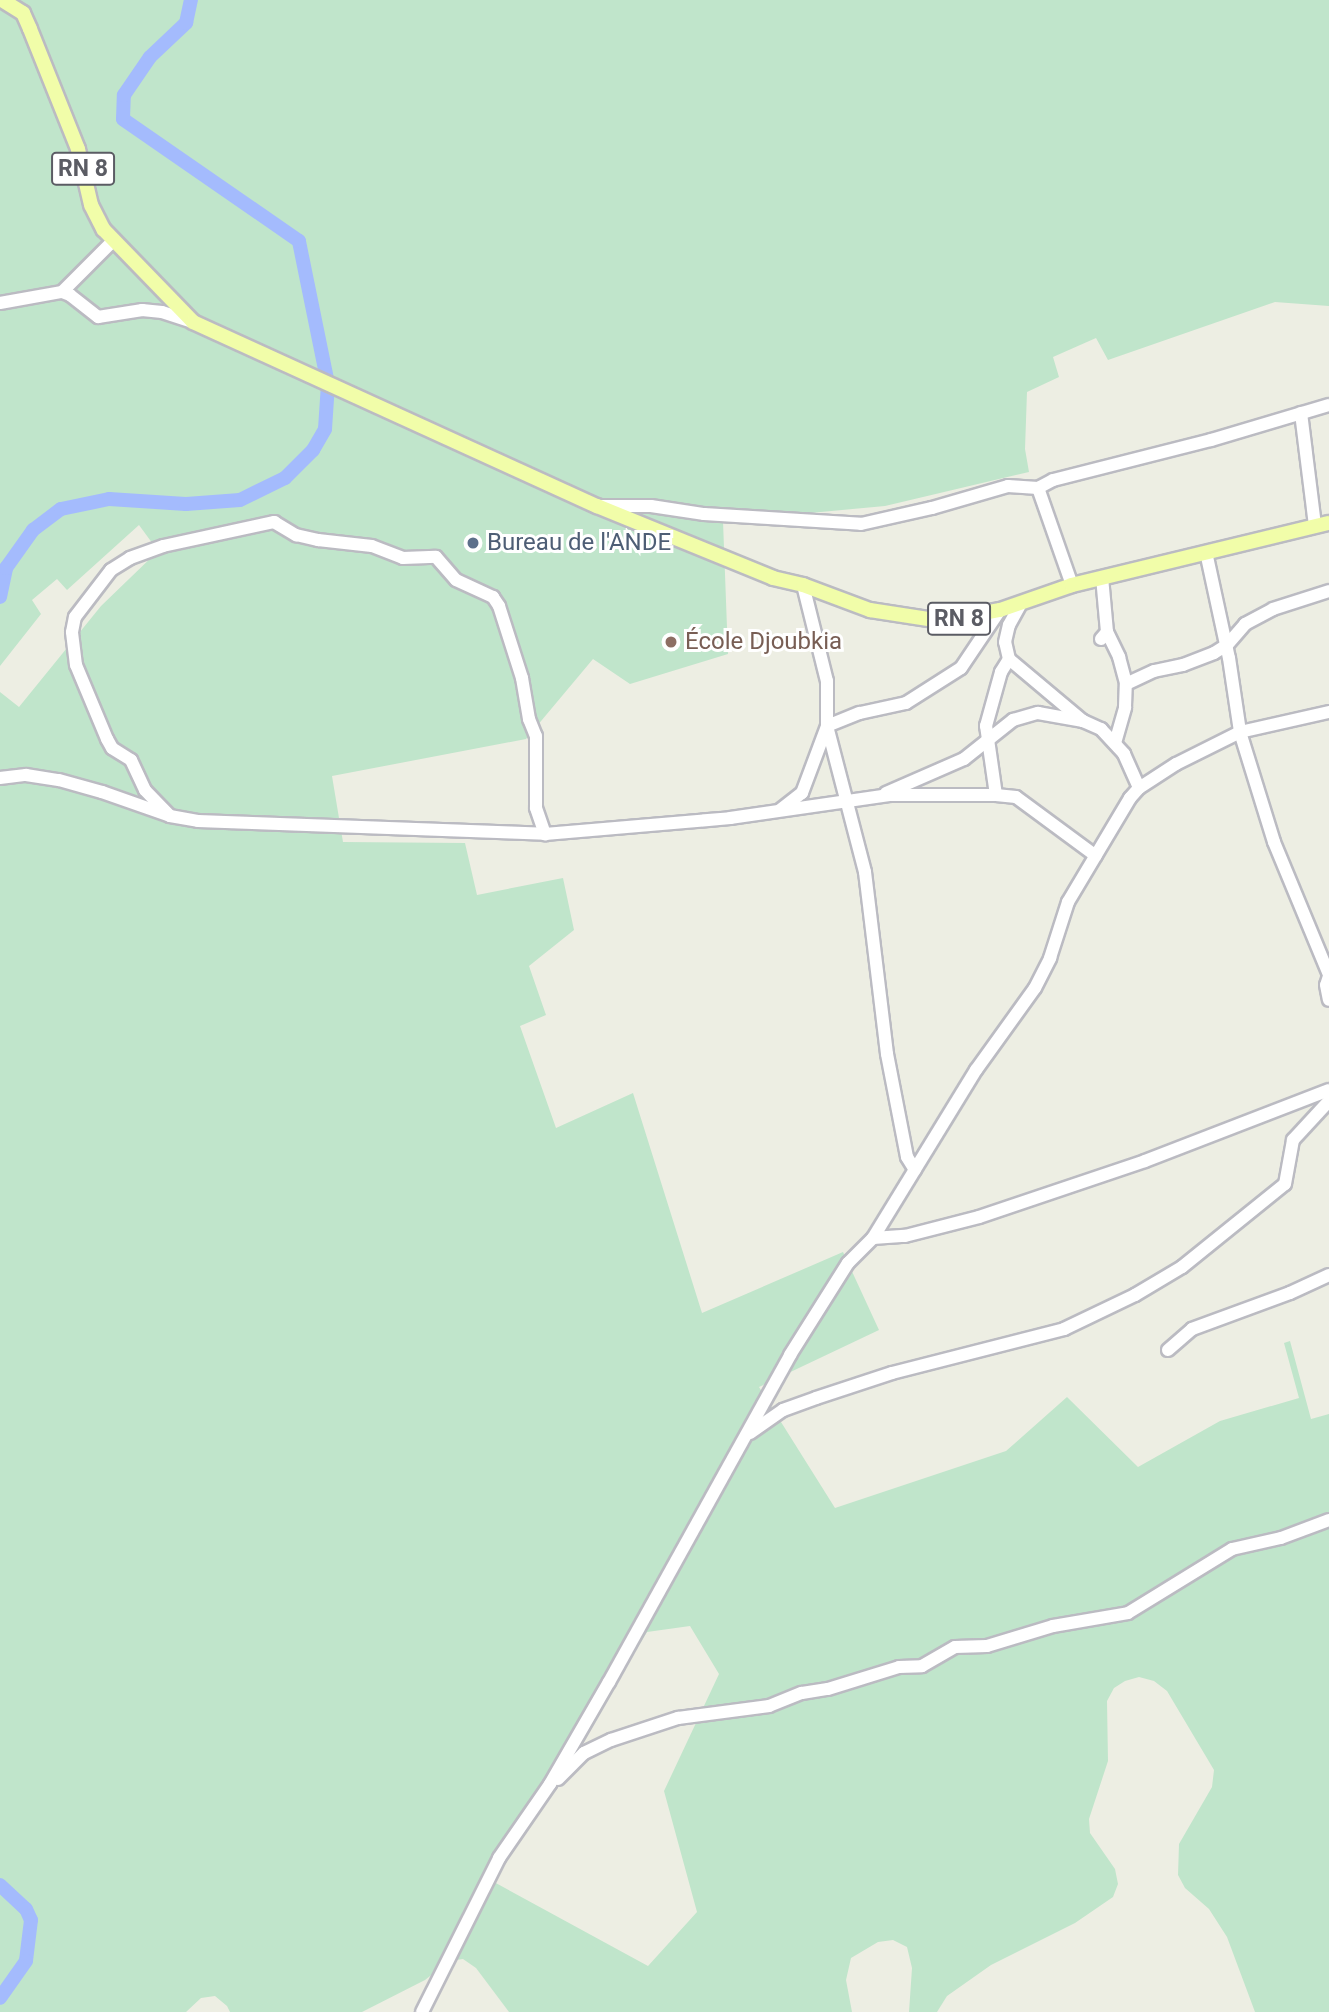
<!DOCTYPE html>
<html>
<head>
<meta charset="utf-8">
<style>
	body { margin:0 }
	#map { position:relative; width:1329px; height:2012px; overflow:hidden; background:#edeee3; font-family:Roboto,sans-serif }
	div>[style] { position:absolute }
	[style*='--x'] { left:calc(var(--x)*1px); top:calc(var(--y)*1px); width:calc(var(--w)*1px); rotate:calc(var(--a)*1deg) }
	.green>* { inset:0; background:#c0e5cb }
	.river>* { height:14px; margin:-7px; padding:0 7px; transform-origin:7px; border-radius:7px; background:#a4bbfd }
	.roads { filter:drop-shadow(2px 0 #bbbbc2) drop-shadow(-2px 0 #bbbbc2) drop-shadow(0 2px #bbbbc2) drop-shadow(0 -2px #bbbbc2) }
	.minor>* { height:12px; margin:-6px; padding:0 6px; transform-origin:6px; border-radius:6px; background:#fff }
	.major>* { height:14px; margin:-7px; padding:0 7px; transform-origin:7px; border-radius:7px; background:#f1fda9 }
	.dots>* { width:19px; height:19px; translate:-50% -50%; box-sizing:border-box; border:4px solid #fff; border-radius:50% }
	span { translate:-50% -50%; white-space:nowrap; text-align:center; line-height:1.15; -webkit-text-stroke:6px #fff; paint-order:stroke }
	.shield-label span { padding:2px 5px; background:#fff; border:2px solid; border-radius:5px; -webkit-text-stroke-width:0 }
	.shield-label { font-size:23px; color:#5b5c64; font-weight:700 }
	.service-label { font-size:24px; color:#4e5e75 }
	.left { translate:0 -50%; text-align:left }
	.education-label { font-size:24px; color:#785e54 }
</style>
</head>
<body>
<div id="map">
	<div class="green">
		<div style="clip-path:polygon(evenodd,0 0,1329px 0,1329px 306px,1275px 302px,1108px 360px,1096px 338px,1053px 357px,1059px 377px,1027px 392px,1025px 449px,1029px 472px,885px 506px,723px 521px,728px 654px,630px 684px,593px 659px,526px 739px,332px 776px,343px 842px,465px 843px,477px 895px,563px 878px,574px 930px,529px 966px,546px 1015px,520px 1026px,556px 1128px,633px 1093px,702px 1313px,843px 1252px,879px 1330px,759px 1387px,835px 1508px,1006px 1451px,1067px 1397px,1138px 1467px,1220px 1421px,1299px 1398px,1284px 1343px,1290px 1341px,1311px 1419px,1329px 1414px,1329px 2012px,1255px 2012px,1227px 1937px,1209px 1909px,1185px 1888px,1178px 1875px,1179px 1844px,1212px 1787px,1214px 1770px,1167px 1691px,1154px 1681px,1139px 1677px,1125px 1681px,1114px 1688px,1107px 1701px,1108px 1761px,1089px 1819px,1090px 1833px,1115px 1869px,1118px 1884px,1113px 1897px,1075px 1923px,991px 1965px,947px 1996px,937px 2012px,909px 2012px,912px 1968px,907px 1947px,893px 1940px,878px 1942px,851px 1958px,846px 1980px,852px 2012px,509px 2012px,476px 1968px,463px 1959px,449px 1961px,425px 1980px,362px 2012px,230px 2012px,227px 2006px,215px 1996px,201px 1998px,186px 2012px,0 2012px,0 692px,19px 707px,101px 606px,158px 551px,139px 525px,67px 590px,57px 579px,32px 600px,41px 614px,0 666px,0 0,690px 1626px,719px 1674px,664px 1791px,697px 1912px,648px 1966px,494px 1882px,647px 1632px,690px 1626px)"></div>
	</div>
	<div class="river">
		<div style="--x:0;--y:597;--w:30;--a:-78"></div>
		<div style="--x:6;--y:568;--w:47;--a:-54.6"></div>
		<div style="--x:33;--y:530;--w:35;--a:-37"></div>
		<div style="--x:61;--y:509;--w:49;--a:-11.8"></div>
		<div style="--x:109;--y:499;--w:77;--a:3.7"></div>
		<div style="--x:186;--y:504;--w:54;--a:-4.2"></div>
		<div style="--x:240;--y:500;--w:50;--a:-26.1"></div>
		<div style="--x:285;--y:478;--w:40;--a:-45"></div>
		<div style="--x:313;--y:450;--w:24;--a:-60"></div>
		<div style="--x:325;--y:429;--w:45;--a:-86.2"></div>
		<div style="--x:328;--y:384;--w:146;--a:-101.5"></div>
		<div style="--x:299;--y:241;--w:214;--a:-145.3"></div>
		<div style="--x:123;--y:119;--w:24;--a:-88"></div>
		<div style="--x:124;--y:95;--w:46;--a:-55.6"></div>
		<div style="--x:150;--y:57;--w:50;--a:-43.4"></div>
		<div style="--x:186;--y:23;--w:24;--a:-78"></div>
		<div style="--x:0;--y:1885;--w:35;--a:43"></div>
		<div style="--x:26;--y:1909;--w:12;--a:66"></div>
		<div style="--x:31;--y:1920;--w:41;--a:97"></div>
		<div style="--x:26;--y:1961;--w:45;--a:125.1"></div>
	</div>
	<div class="roads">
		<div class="minor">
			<div style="--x:62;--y:292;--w:9;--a:21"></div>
			<div style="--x:70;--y:295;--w:36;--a:38"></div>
			<div style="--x:98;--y:317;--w:45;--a:-9"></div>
			<div style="--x:142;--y:310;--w:20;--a:6"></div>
			<div style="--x:162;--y:312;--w:33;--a:18"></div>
			<div style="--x:0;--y:303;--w:63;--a:-10.1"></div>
			<div style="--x:62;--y:292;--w:72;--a:-45"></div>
			<div style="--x:1301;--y:413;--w:114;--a:82.9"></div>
			<div style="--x:1038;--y:488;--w:103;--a:70.7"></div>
			<div style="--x:598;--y:506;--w:53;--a:0"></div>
			<div style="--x:651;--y:506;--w:54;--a:8.6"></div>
			<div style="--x:704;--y:514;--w:157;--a:3.6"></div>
			<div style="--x:861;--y:524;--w:73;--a:-12.7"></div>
			<div style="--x:932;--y:508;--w:79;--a:-16.1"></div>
			<div style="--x:1008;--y:486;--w:30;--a:4"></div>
			<div style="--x:1038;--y:488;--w:17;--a:-28"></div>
			<div style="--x:1053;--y:480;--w:163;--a:-14.2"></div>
			<div style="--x:1211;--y:440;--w:123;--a:-16.5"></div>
			<div style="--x:1206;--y:552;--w:108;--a:77.8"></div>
			<div style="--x:1229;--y:658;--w:75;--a:81.5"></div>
			<div style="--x:1240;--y:732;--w:115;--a:72.8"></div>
			<div style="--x:1274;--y:842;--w:144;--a:67.5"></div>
			<div style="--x:803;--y:585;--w:99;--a:76"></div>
			<div style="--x:827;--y:681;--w:45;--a:90"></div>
			<div style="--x:827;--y:726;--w:151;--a:75.4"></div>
			<div style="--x:865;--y:872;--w:183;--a:83.1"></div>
			<div style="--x:887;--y:1054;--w:105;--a:79"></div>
			<div style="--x:907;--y:1157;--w:15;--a:58"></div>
			<div style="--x:1107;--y:632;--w:28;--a:64"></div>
			<div style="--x:1119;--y:657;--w:28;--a:75"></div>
			<div style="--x:1101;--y:639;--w:9;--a:-49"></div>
			<div style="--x:1107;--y:632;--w:55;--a:-95.2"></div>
			<div style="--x:1009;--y:659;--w:97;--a:40"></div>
			<div style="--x:1083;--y:721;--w:20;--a:24"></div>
			<div style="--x:1101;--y:729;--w:34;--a:47"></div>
			<div style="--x:1124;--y:754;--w:37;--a:66"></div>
			<div style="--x:1115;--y:743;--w:37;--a:-74"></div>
			<div style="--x:1125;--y:707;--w:23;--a:-88"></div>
			<div style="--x:1126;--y:684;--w:31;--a:-25"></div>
			<div style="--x:1154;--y:671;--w:30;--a:-12"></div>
			<div style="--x:1183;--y:665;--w:33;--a:-21"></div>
			<div style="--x:1214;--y:653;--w:15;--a:-32"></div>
			<div style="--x:1227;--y:645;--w:28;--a:-49"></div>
			<div style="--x:1245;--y:624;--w:32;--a:-28"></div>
			<div style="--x:1273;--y:609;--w:59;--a:-17.8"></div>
			<div style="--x:0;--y:778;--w:26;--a:-7"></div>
			<div style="--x:26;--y:775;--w:33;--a:9"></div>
			<div style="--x:59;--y:780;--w:45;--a:15.6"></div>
			<div style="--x:102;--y:792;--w:72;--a:19.4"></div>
			<div style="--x:170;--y:816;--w:28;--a:10"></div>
			<div style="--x:198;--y:821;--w:347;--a:2.1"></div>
			<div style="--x:545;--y:834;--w:186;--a:-4.9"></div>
			<div style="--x:730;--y:818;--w:161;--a:-8.2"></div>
			<div style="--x:889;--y:795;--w:107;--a:0"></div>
			<div style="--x:996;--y:795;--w:20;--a:6"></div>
			<div style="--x:1016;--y:797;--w:99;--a:36.4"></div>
			<div style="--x:886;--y:793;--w:85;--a:-23.6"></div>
			<div style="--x:964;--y:759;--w:63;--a:-38.5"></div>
			<div style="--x:1013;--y:720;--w:26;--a:-16"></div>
			<div style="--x:1038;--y:713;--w:46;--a:10.1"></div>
			<div style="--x:996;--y:795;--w:70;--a:-98.2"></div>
			<div style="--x:986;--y:726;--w:56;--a:-74.5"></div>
			<div style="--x:1001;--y:672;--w:15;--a:-58"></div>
			<div style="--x:1009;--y:659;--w:17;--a:-103"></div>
			<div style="--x:1005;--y:642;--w:17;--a:-77"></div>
			<div style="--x:1009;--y:625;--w:25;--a:-61"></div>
			<div style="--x:780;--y:810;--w:28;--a:-38"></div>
			<div style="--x:802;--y:793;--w:72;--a:-69.5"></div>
			<div style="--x:827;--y:726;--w:35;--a:-22"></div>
			<div style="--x:860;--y:713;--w:47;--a:-12.3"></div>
			<div style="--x:906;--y:703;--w:65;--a:-32.5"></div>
			<div style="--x:961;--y:668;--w:70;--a:-56.1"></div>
			<div style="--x:170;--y:816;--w:36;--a:-134"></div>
			<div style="--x:145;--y:790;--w:33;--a:-115"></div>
			<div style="--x:131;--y:760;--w:22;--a:-148"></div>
			<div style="--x:112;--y:748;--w:10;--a:-119"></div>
			<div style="--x:107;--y:739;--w:80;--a:-112.7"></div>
			<div style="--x:76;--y:665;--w:33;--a:-97"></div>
			<div style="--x:72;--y:632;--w:15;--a:-79"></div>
			<div style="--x:75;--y:617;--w:59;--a:-52.5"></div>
			<div style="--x:111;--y:570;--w:22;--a:-32"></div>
			<div style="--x:130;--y:558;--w:35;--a:-20"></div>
			<div style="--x:163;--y:546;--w:114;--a:-12.2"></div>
			<div style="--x:274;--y:522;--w:26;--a:31"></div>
			<div style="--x:296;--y:535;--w:23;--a:13"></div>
			<div style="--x:318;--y:540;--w:54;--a:6.3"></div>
			<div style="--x:372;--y:546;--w:33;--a:21"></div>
			<div style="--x:403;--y:558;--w:33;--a:-2"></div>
			<div style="--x:436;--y:557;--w:30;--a:49"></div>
			<div style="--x:456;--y:580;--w:41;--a:24.7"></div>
			<div style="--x:493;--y:597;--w:11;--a:56"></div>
			<div style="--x:499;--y:606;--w:76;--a:72.3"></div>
			<div style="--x:522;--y:678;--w:42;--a:80.3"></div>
			<div style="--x:529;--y:719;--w:18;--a:68"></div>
			<div style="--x:536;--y:736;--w:72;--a:90"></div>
			<div style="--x:536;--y:808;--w:28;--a:71"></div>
			<div style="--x:1329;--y:976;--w:9;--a:108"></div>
			<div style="--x:1326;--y:985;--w:15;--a:79"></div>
			<div style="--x:873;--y:1238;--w:32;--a:-4"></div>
			<div style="--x:905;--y:1236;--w:76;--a:-14.4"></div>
			<div style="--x:979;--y:1217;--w:175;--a:-18.6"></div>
			<div style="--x:1145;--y:1161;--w:197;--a:-21.1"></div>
			<div style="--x:1168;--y:1350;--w:32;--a:-41"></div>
			<div style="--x:1192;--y:1329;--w:104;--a:-20.2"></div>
			<div style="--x:1290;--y:1293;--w:43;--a:-24.8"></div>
			<div style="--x:750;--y:1433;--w:40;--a:-34.9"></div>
			<div style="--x:783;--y:1410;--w:35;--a:-20"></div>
			<div style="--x:816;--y:1398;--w:80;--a:-18.2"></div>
			<div style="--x:892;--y:1373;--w:178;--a:-14.3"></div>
			<div style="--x:1064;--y:1329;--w:79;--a:-25.6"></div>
			<div style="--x:1135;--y:1295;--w:55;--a:-30.8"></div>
			<div style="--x:1182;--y:1267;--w:132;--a:-38.9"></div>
			<div style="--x:1285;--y:1184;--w:45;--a:-79.7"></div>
			<div style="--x:1293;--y:1140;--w:53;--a:-47.3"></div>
			<div style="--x:558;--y:1779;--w:37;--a:-45"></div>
			<div style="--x:584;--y:1753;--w:30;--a:-26"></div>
			<div style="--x:611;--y:1740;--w:71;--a:-18.2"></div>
			<div style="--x:678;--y:1718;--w:92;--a:-7.5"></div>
			<div style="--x:769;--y:1706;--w:35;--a:-22"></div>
			<div style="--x:802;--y:1693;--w:26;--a:-9"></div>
			<div style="--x:828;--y:1689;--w:74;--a:-17.2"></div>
			<div style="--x:899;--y:1667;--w:23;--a:-2"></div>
			<div style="--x:922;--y:1666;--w:38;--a:-30"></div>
			<div style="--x:955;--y:1647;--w:32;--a:-2"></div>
			<div style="--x:987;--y:1646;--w:69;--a:-16.9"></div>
			<div style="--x:1053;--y:1626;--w:76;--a:-9.8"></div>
			<div style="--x:1128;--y:1613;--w:122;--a:-31.6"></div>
			<div style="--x:1232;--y:1549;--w:50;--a:-12.7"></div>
			<div style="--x:1281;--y:1538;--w:51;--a:-20.6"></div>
			<div style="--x:422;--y:2012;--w:172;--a:-63.4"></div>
			<div style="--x:499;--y:1858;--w:90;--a:-55.4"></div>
			<div style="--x:550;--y:1784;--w:118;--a:-60"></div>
			<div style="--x:609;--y:1682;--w:374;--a:-61"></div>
			<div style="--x:790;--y:1355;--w:109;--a:-57.8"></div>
			<div style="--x:848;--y:1263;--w:35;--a:-45"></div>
			<div style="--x:873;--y:1238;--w:197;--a:-58.5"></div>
			<div style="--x:976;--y:1070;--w:101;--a:-54.3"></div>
			<div style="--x:1035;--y:988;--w:34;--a:-63"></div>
			<div style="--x:1050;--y:958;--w:59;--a:-72.2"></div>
			<div style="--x:1068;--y:902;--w:121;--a:-59.2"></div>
			<div style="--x:1130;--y:798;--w:13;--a:-48"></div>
			<div style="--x:1139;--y:788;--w:44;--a:-33"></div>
			<div style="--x:1176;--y:764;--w:72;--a:-26.6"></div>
			<div style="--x:1240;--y:732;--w:91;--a:-12.7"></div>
		</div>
		<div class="major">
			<div style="--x:2;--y:0;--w:25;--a:32"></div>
			<div style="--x:23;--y:13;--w:17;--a:66"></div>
			<div style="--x:30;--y:29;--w:129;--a:68.2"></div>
			<div style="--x:78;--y:149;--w:57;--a:76.9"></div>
			<div style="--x:91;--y:205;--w:28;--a:63"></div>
			<div style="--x:104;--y:230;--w:128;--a:45.9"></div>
			<div style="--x:193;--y:322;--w:444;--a:24.5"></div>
			<div style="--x:597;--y:506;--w:190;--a:22.2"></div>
			<div style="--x:773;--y:578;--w:31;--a:13"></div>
			<div style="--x:803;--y:585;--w:72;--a:20.5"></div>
			<div style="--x:870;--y:610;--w:72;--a:8.8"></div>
			<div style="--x:941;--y:621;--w:60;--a:-10.6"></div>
			<div style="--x:1000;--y:610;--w:76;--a:-19.1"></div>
			<div style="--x:1072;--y:585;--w:264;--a:-13.6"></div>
		</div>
	</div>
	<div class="dots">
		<div style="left:473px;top:543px;background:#5c6f8a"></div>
		<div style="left:671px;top:642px;background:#8d6e63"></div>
	</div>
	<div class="shield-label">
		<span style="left:83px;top:169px">RN 8</span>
		<span style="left:959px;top:619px">RN 8</span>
	</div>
	<div class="service-label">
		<span class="left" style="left:487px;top:543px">Bureau de l'ANDE</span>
	</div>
	<div class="education-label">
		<span class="left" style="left:685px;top:642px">École Djoubkia</span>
	</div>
</div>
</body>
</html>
